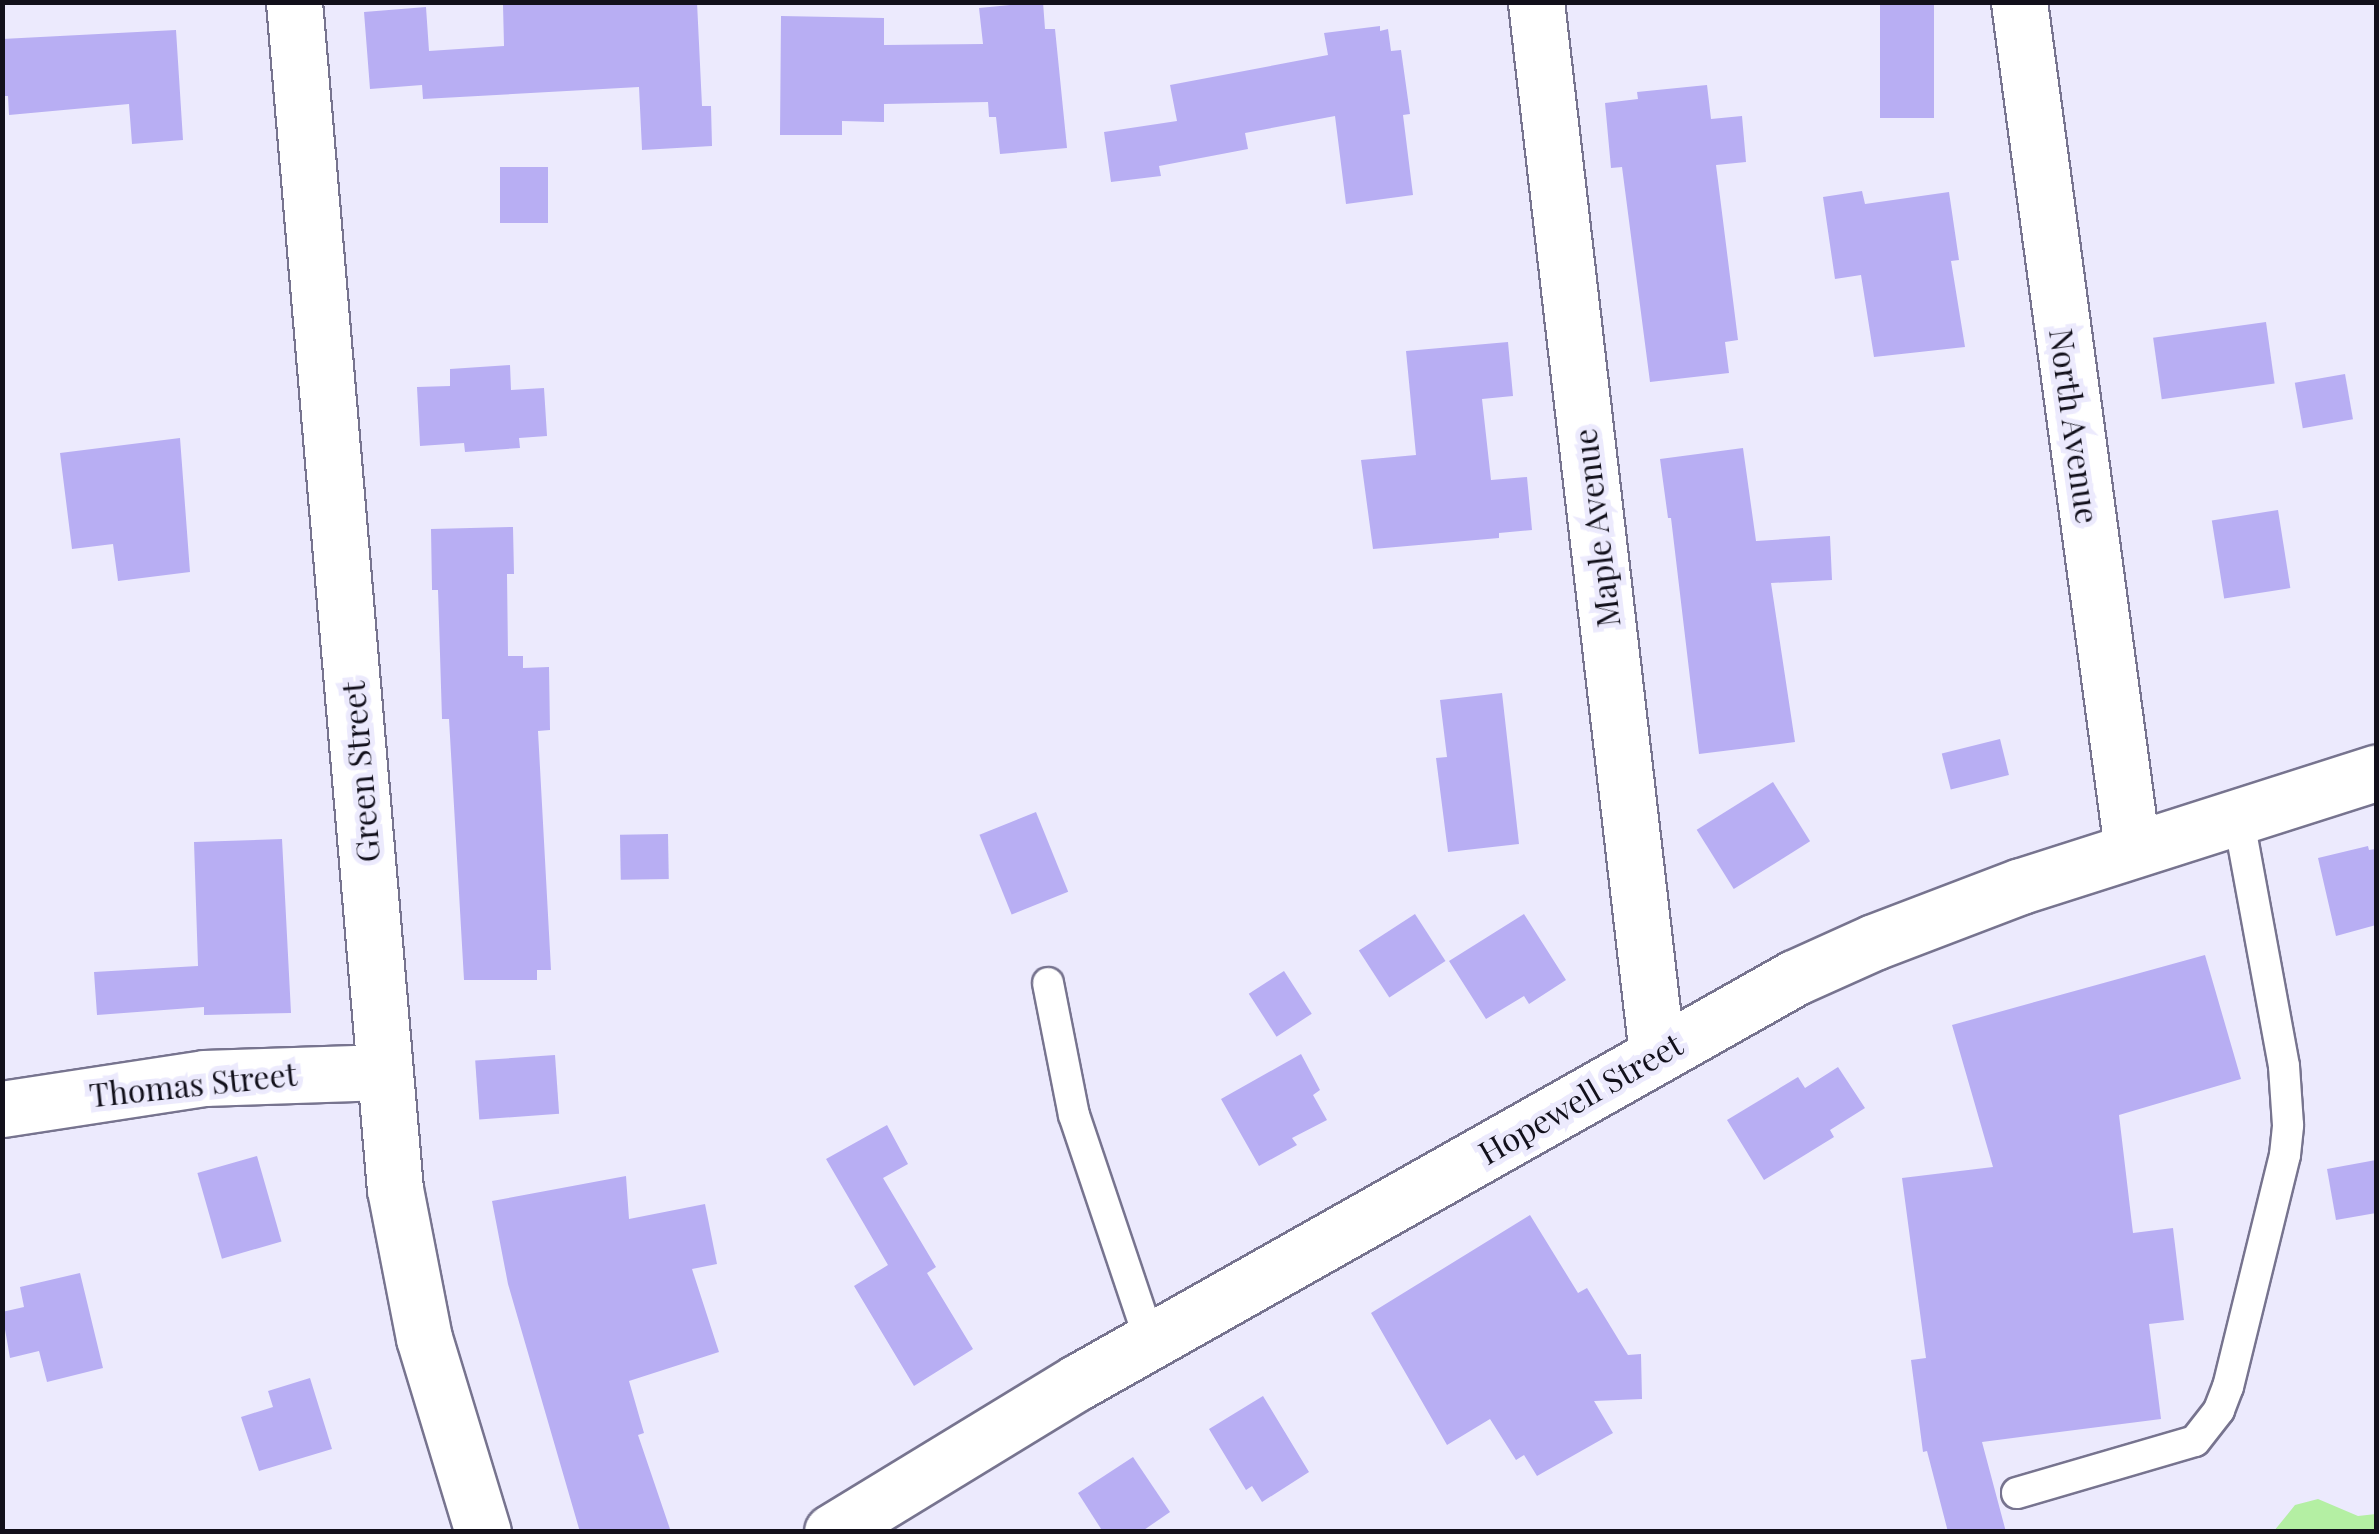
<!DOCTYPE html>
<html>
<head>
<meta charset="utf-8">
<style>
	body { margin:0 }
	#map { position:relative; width:2379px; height:1534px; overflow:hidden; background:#eceafd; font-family:"Playfair Display",serif }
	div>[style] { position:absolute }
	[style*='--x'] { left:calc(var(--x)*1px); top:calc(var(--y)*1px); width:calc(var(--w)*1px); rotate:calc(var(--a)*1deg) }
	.green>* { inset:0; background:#b4efa3 }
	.building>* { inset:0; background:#b8aef3; transform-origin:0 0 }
	.roads { filter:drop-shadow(2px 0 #77748f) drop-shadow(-2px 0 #77748f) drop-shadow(0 2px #77748f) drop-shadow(0 -2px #77748f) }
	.service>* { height:30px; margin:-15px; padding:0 15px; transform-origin:15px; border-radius:15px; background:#fff }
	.minor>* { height:55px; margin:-27.5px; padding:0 27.5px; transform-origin:27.5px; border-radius:27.5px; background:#fff }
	span { translate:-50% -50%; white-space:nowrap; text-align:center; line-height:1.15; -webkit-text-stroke:10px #eceafd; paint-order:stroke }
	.street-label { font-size:32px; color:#12101b }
	.frame { position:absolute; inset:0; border:5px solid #12101b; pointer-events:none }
</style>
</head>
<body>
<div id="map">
	<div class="green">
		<div style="clip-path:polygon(2318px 1499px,2358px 1516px,2376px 1514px,2376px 1531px,2274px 1531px,2295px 1505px)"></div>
	</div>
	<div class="building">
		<div style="clip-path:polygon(562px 2px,697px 2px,702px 106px,711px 106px,712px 146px,642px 150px,639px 87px,423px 99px,422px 85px,370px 89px,364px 12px,426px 7px,429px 51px,504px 46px,503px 5px)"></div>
		<div style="clip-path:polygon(1043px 2px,1045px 29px,1055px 29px,1067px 148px,1000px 154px,996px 117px,989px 117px,988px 102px,884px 104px,884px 122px,842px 121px,842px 135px,780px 135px,781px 16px,884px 18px,884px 45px,983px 44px,979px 8px)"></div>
		<div style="left:1880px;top:2px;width:54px;height:116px"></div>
		<div style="clip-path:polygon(1380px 26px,1380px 31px,1388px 29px,1391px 51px,1401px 50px,1410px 114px,1403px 115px,1413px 195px,1346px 204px,1335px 116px,1245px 133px,1248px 149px,1159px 166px,1161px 176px,1111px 182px,1104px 132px,1177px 121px,1170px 85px,1328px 55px,1324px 33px)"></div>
		<div style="clip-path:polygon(176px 30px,183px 140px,132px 144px,129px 104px,9px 115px,8px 96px,2px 96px,2px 39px)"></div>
		<div style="clip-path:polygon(1707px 85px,1711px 119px,1742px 116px,1746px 162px,1716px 165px,1738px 340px,1725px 342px,1729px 373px,1650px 382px,1622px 167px,1611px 168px,1605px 103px,1638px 99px,1637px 92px)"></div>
		<div style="left:500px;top:167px;width:48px;height:56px"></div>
		<div style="clip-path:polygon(1862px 191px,1865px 204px,1949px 192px,1959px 260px,1951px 261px,1965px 347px,1874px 357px,1861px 275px,1835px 279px,1823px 197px)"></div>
		<div style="left:2266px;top:322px;width:62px;height:114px;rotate:82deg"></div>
		<div style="clip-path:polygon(1508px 342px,1513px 396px,1482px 399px,1491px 480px,1527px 477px,1532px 530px,1499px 533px,1499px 538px,1373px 549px,1361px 460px,1416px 455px,1406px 351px)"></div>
		<div style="clip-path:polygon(510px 365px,511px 390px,544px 388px,547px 436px,519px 438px,520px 448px,465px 452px,464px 443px,420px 446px,417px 387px,450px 386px,450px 369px)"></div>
		<div style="left:2345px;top:374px;width:46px;height:51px;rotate:80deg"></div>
		<div style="clip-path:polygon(180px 438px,190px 572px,118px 581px,113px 544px,72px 549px,60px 453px)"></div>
		<div style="clip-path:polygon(1743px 448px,1756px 541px,1830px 536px,1832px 580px,1771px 583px,1795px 742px,1699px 754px,1671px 518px,1668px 518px,1660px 459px)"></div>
		<div style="left:2278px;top:510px;width:79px;height:67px;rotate:81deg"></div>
		<div style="clip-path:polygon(513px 527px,514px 574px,507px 574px,508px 656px,523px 656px,523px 668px,549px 667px,550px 730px,538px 731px,551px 970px,537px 970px,537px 980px,464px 980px,449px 719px,442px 719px,438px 590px,432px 590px,431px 529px)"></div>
		<div style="clip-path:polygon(1502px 693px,1519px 844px,1448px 852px,1436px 758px,1447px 757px,1440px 700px)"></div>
		<div style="left:2000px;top:739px;width:37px;height:60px;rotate:76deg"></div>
		<div style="left:1773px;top:782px;width:70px;height:90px;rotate:58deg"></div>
		<div style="left:1036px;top:812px;width:86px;height:61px;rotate:68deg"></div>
		<div style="left:668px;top:834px;width:45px;height:48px;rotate:89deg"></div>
		<div style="clip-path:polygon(282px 839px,291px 1013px,204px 1015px,204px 1007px,97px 1015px,94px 972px,198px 966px,194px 842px)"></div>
		<div style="clip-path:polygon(2368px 846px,2369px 850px,2376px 849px,2376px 925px,2336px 936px,2318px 858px)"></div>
		<div style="left:1415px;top:914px;width:56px;height:67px;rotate:57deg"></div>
		<div style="clip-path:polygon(1524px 914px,1566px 980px,1529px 1004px,1524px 996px,1486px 1019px,1449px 961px)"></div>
		<div style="clip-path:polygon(2205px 955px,2241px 1079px,2119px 1115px,2133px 1233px,2173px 1228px,2184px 1320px,2149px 1324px,2161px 1419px,1982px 1442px,2006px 1532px,1948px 1532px,1927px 1451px,1923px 1452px,1911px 1360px,1926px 1358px,1902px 1178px,1993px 1167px,1952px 1025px)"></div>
		<div style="left:1284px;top:971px;width:51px;height:42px;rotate:57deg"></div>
		<div style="clip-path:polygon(1301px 1054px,1320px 1090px,1313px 1095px,1327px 1120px,1292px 1138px,1297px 1145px,1259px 1166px,1221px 1099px)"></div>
		<div style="left:555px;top:1055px;width:59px;height:80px;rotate:86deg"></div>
		<div style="clip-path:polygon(1838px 1067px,1865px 1108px,1830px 1130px,1834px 1137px,1764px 1180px,1727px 1120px,1798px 1077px,1805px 1088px)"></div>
		<div style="clip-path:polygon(887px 1125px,908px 1164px,883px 1178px,936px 1267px,927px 1273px,973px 1349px,914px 1386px,854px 1286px,888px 1265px,826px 1159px)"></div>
		<div style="left:257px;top:1156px;width:89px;height:62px;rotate:74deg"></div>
		<div style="clip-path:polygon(2376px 1160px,2376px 1213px,2336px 1220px,2327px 1169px)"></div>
		<div style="clip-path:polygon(626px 1176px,629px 1219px,705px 1204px,717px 1264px,692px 1269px,719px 1352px,629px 1381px,644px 1433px,638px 1435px,671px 1532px,580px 1532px,508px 1284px,492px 1201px)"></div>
		<div style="clip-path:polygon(1530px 1215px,1578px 1293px,1587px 1288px,1628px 1355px,1641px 1354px,1642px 1399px,1594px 1401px,1613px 1433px,1537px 1476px,1524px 1455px,1516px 1460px,1490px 1419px,1447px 1445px,1371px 1313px)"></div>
		<div style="clip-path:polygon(80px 1273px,103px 1368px,47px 1382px,39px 1351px,10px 1358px,2px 1312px,24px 1307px,20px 1287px)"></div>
		<div style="clip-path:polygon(310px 1378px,332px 1449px,259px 1471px,241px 1417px,273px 1407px,268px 1391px)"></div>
		<div style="clip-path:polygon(1263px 1396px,1309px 1472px,1262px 1502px,1252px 1486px,1246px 1490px,1209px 1429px)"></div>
		<div style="clip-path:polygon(1133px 1457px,1170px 1512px,1141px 1532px,1103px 1532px,1078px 1493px)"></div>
	</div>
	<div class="roads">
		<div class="service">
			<div style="--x:1048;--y:983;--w:135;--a:78.9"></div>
			<div style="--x:1074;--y:1115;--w:238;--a:71.4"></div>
			<div style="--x:2017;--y:1493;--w:185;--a:-16.3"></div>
			<div style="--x:2195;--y:1441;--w:39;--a:-52"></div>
			<div style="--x:2219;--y:1410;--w:25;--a:-69"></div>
			<div style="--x:2228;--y:1387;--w:239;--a:-76.2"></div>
			<div style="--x:2285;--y:1155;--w:30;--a:-84"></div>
			<div style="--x:2288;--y:1125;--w:59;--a:-93.9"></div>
			<div style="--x:2284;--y:1066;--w:254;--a:-100.4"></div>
		</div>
		<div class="minor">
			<div style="--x:294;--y:2;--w:1191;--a:85.14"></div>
			<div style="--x:395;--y:1189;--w:152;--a:79"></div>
			<div style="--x:424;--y:1338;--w:203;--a:73.1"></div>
			<div style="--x:1536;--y:2;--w:1059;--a:83.44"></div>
			<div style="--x:2019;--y:2;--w:855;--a:82.4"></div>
			<div style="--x:2;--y:1109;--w:204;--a:-8.7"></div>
			<div style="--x:204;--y:1078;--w:181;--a:-1.9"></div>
			<div style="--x:832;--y:1532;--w:288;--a:-31.4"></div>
			<div style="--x:1078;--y:1382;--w:822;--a:-29.43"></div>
			<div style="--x:1794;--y:978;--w:88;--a:-24.2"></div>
			<div style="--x:1874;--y:942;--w:157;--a:-20.9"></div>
			<div style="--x:2021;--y:886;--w:373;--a:-17.7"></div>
		</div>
	</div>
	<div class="street-label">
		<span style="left:2075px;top:426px;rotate:82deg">North Avenue</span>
		<span style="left:1596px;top:528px;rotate:-97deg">Maple Avenue</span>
		<span style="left:360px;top:772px;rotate:-95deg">Green Street</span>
		<span style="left:193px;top:1084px;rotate:-6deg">Thomas Street</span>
		<span style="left:1580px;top:1098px;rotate:-30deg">Hopewell Street</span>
	</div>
	<div class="frame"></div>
</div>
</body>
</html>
